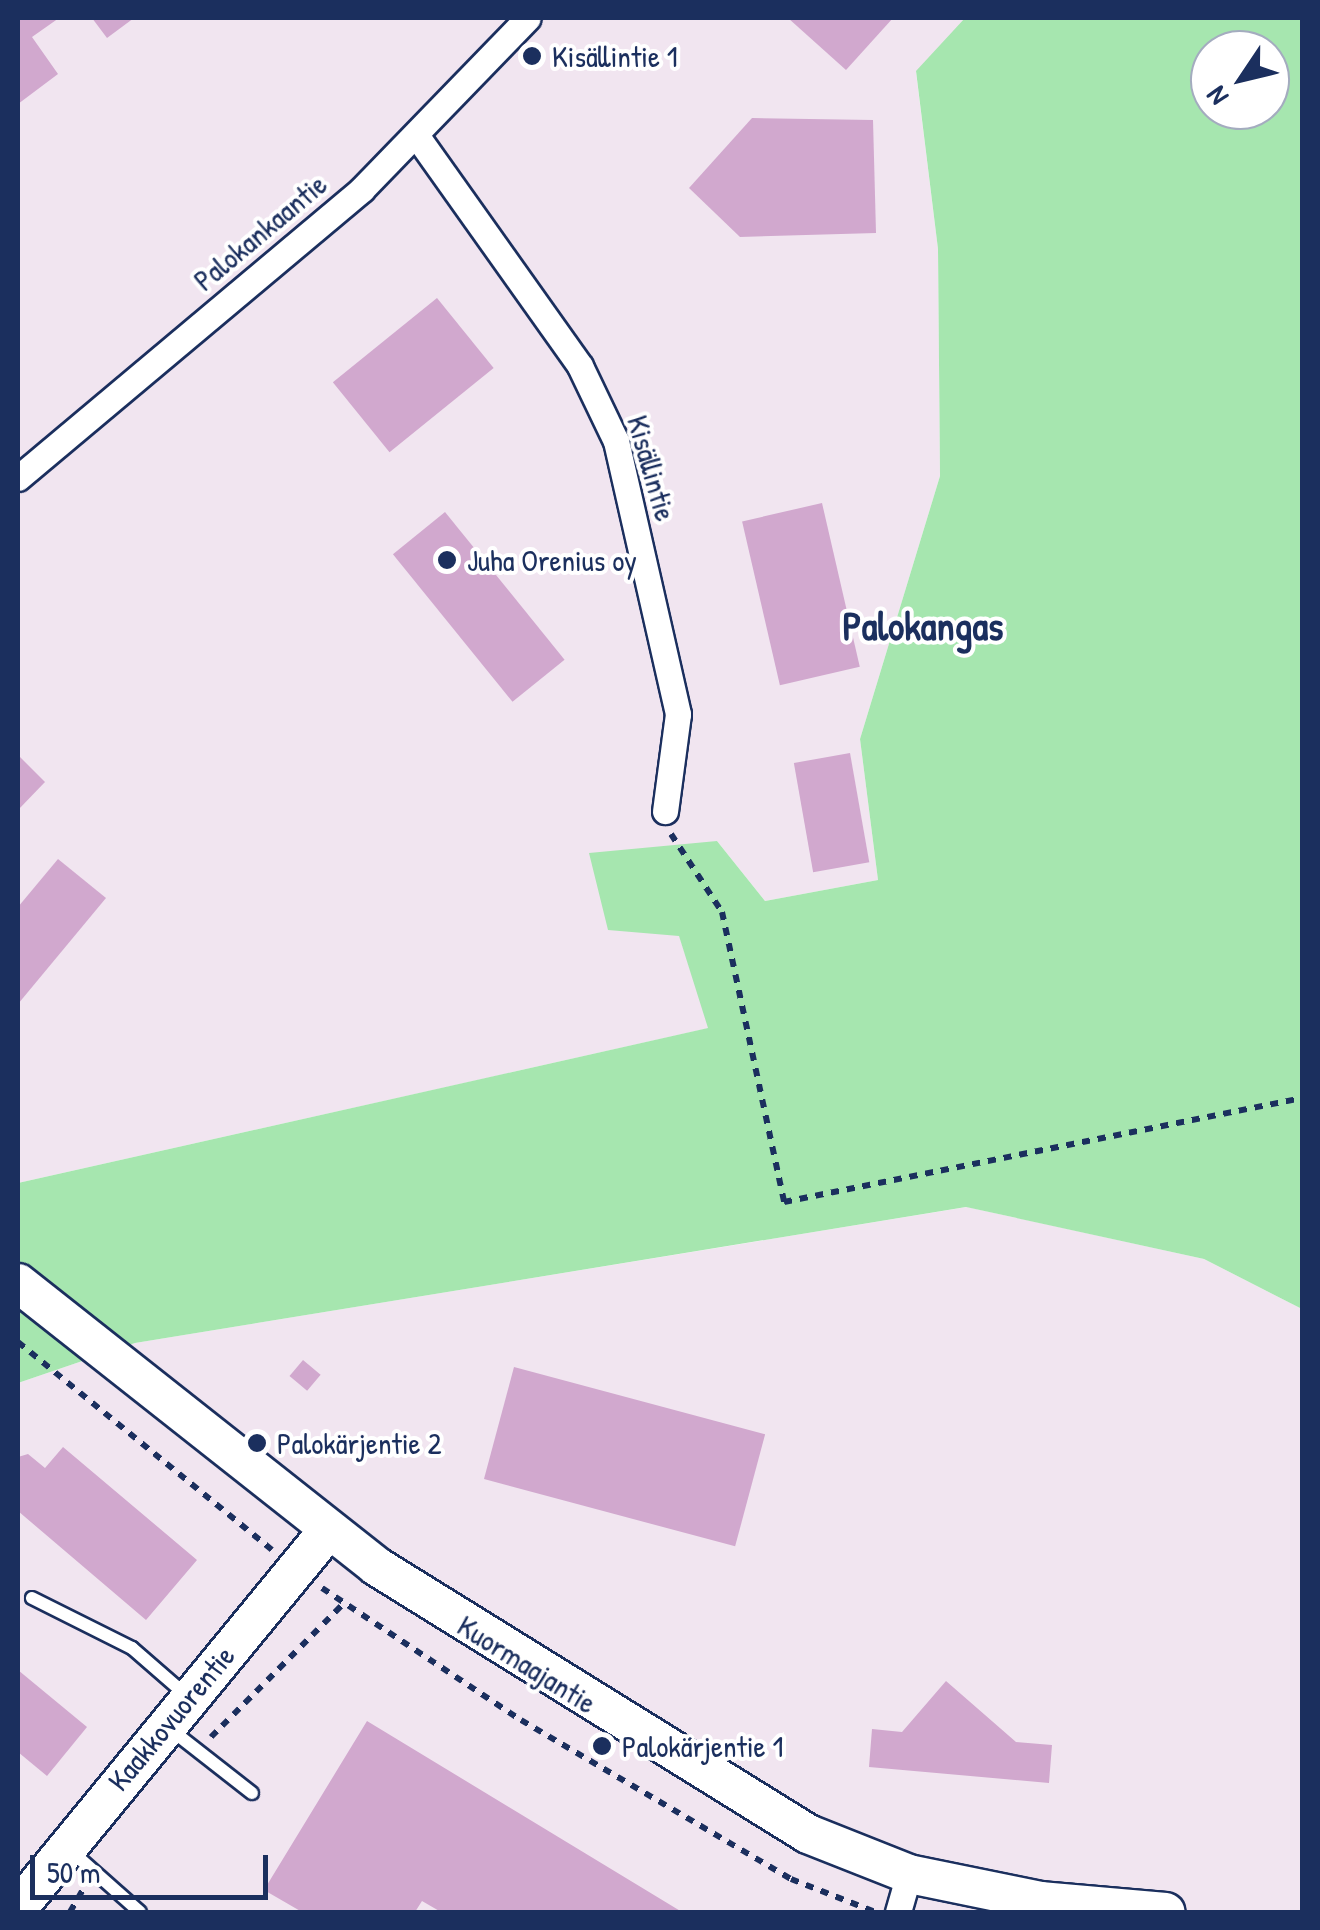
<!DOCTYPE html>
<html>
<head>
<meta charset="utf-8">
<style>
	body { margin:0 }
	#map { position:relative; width:1320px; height:1930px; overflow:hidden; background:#fff; font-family:"Patrick Hand",sans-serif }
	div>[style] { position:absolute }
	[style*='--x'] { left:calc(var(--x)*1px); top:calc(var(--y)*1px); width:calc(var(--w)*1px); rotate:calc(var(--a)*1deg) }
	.built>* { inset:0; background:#f1e5f0 }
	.green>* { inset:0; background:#a6e6af }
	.building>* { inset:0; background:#d1a8ce; transform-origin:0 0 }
	.path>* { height:6px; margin-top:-3px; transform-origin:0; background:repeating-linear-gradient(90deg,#1b2f5e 0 8px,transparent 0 16px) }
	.roads { filter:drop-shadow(2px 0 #1b2f5e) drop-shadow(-2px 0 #1b2f5e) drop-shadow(0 2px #1b2f5e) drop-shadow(0 -2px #1b2f5e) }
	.lane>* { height:12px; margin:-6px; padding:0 6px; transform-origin:6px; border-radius:6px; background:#fff }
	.street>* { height:25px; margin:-12.5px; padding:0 12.5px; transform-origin:12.5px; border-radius:12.5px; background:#fff }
	.secondary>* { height:38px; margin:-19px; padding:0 19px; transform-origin:19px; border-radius:19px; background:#fff }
	.dots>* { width:28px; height:28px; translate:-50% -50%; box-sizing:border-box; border:5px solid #fff; border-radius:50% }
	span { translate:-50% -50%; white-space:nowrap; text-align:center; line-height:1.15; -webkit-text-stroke:8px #fff; paint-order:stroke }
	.poi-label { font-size:30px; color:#1b2f5e }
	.left { translate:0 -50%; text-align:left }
	.street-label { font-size:30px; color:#1b2f5e }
	.district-label { font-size:40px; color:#1b2f5e; font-weight:700 }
	.frame { position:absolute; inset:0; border:20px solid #1b2f5e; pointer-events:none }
	.north { position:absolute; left:1190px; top:30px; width:100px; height:100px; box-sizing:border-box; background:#fff; border:2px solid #a4acbf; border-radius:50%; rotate:235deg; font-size:28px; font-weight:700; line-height:40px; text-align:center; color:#1b2f5e }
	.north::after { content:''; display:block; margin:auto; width:35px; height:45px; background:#1b2f5e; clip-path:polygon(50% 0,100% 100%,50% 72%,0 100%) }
	.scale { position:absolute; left:30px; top:1855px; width:238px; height:45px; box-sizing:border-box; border:5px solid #1b2f5e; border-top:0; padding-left:12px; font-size:30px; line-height:35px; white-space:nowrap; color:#1b2f5e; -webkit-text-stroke:8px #fff; paint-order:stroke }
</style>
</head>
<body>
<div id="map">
	<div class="built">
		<div style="clip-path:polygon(18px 18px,970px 18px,916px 72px,938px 249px,940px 476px,860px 739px,878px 880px,765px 901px,717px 841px,679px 935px,709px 1028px,18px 1183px)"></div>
		<div style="clip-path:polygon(967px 1207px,1204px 1259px,1302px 1309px,1302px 1912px,18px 1912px,18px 1383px,135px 1343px)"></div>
	</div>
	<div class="green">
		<div style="clip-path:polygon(evenodd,965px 18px,1302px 18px,1302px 1309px,1204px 1259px,966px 1207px,135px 1343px,18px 1383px,18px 1183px,708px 1028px,679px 936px,608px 930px,589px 853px,717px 841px,765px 901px,878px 880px,860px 739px,940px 476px,938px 249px,916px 71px,965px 18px,1210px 50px,1270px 50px,1270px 110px,1210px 110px,1210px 50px)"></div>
	</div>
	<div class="building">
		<div style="clip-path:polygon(18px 18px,59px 18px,32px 37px,58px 74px,18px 104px)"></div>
		<div style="clip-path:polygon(92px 18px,134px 18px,107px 38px)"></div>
		<div style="clip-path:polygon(788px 18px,893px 18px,846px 70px)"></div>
		<div style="clip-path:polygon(752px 118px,873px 120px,876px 233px,740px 237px,689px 188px)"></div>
		<div style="left:437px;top:298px;width:90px;height:134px;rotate:51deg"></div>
		<div style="left:822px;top:503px;width:168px;height:82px;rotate:77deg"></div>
		<div style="left:445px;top:512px;width:190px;height:67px;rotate:51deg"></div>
		<div style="left:850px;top:753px;width:111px;height:57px;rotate:80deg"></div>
		<div style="clip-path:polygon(18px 755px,45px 782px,18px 810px)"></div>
		<div style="clip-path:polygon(58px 859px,106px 898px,18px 1004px,18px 907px)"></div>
		<div style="left:303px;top:1360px;width:23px;height:21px;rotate:40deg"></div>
		<div style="left:514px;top:1367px;width:260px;height:116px;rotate:15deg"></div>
		<div style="clip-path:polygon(63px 1447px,197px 1560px,146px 1620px,18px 1511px,18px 1457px,28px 1454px,45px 1468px)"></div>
		<div style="clip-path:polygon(18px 1670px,87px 1727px,47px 1776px,18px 1752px)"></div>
		<div style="clip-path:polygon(946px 1681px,1016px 1742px,1052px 1745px,1049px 1783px,869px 1767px,872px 1729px,902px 1732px)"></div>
		<div style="clip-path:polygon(367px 1721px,682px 1912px,441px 1912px,422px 1901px,415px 1912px,302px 1912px,264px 1890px)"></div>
	</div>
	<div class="path">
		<div style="--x:671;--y:834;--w:93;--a:56.8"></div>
		<div style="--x:722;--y:912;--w:297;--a:77.9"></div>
		<div style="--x:784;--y:1202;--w:528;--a:-11.35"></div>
		<div style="--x:18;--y:1342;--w:328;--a:39.3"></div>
		<div style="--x:322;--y:1588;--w:239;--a:33.6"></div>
		<div style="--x:521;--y:1720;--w:313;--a:30.5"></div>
		<div style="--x:791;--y:1879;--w:90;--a:21.4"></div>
		<div style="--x:211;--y:1737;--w:189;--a:-45.2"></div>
		<div style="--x:70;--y:1912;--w:28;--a:-60"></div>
	</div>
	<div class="roads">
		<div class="lane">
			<div style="--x:32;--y:1598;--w:112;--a:26.6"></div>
			<div style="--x:132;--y:1648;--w:72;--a:41"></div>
			<div style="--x:170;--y:1729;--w:104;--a:38"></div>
			<div style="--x:71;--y:1851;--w:92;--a:41.5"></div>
		</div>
		<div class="street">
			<div style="--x:416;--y:135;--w:283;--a:54.6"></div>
			<div style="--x:580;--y:366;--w:83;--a:64.4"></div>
			<div style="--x:616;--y:441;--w:280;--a:77.2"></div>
			<div style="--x:678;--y:714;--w:98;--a:97.6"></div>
			<div style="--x:18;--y:478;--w:449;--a:-40"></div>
			<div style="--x:362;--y:189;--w:238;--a:-45.9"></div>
			<div style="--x:898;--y:1912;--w:40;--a:-74"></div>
		</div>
		<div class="secondary">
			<div style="--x:18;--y:1283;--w:456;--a:38.3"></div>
			<div style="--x:376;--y:1566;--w:508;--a:31.81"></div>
			<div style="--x:808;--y:1834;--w:109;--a:21.6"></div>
			<div style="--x:909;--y:1874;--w:134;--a:11.6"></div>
			<div style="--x:1040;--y:1901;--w:126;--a:5"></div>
			<div style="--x:18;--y:1908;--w:489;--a:-50.6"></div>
		</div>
	</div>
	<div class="dots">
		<div style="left:532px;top:56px;background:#1b2f5e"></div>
		<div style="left:447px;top:560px;background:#1b2f5e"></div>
		<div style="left:257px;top:1443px;background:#1b2f5e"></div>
		<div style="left:602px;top:1746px;background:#1b2f5e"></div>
	</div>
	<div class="poi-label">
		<span class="left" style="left:552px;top:56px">Kisällintie 1</span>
		<span class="left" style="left:467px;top:560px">Juha Orenius oy</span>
		<span class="left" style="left:277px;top:1443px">Palokärjentie 2</span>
		<span class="left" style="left:622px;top:1746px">Palokärjentie 1</span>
	</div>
	<div class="street-label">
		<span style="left:260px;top:232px;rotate:-40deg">Palokankaantie</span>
		<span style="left:652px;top:468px;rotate:74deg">Kisällintie</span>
		<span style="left:527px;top:1664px;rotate:32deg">Kuormaajantie</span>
		<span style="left:171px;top:1718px;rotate:-50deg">Kaakkovuorentie</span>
	</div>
	<div class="district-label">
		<span style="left:923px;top:625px">Palokangas</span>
	</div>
	<div class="frame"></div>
	<div class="north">N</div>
	<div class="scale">50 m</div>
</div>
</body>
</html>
